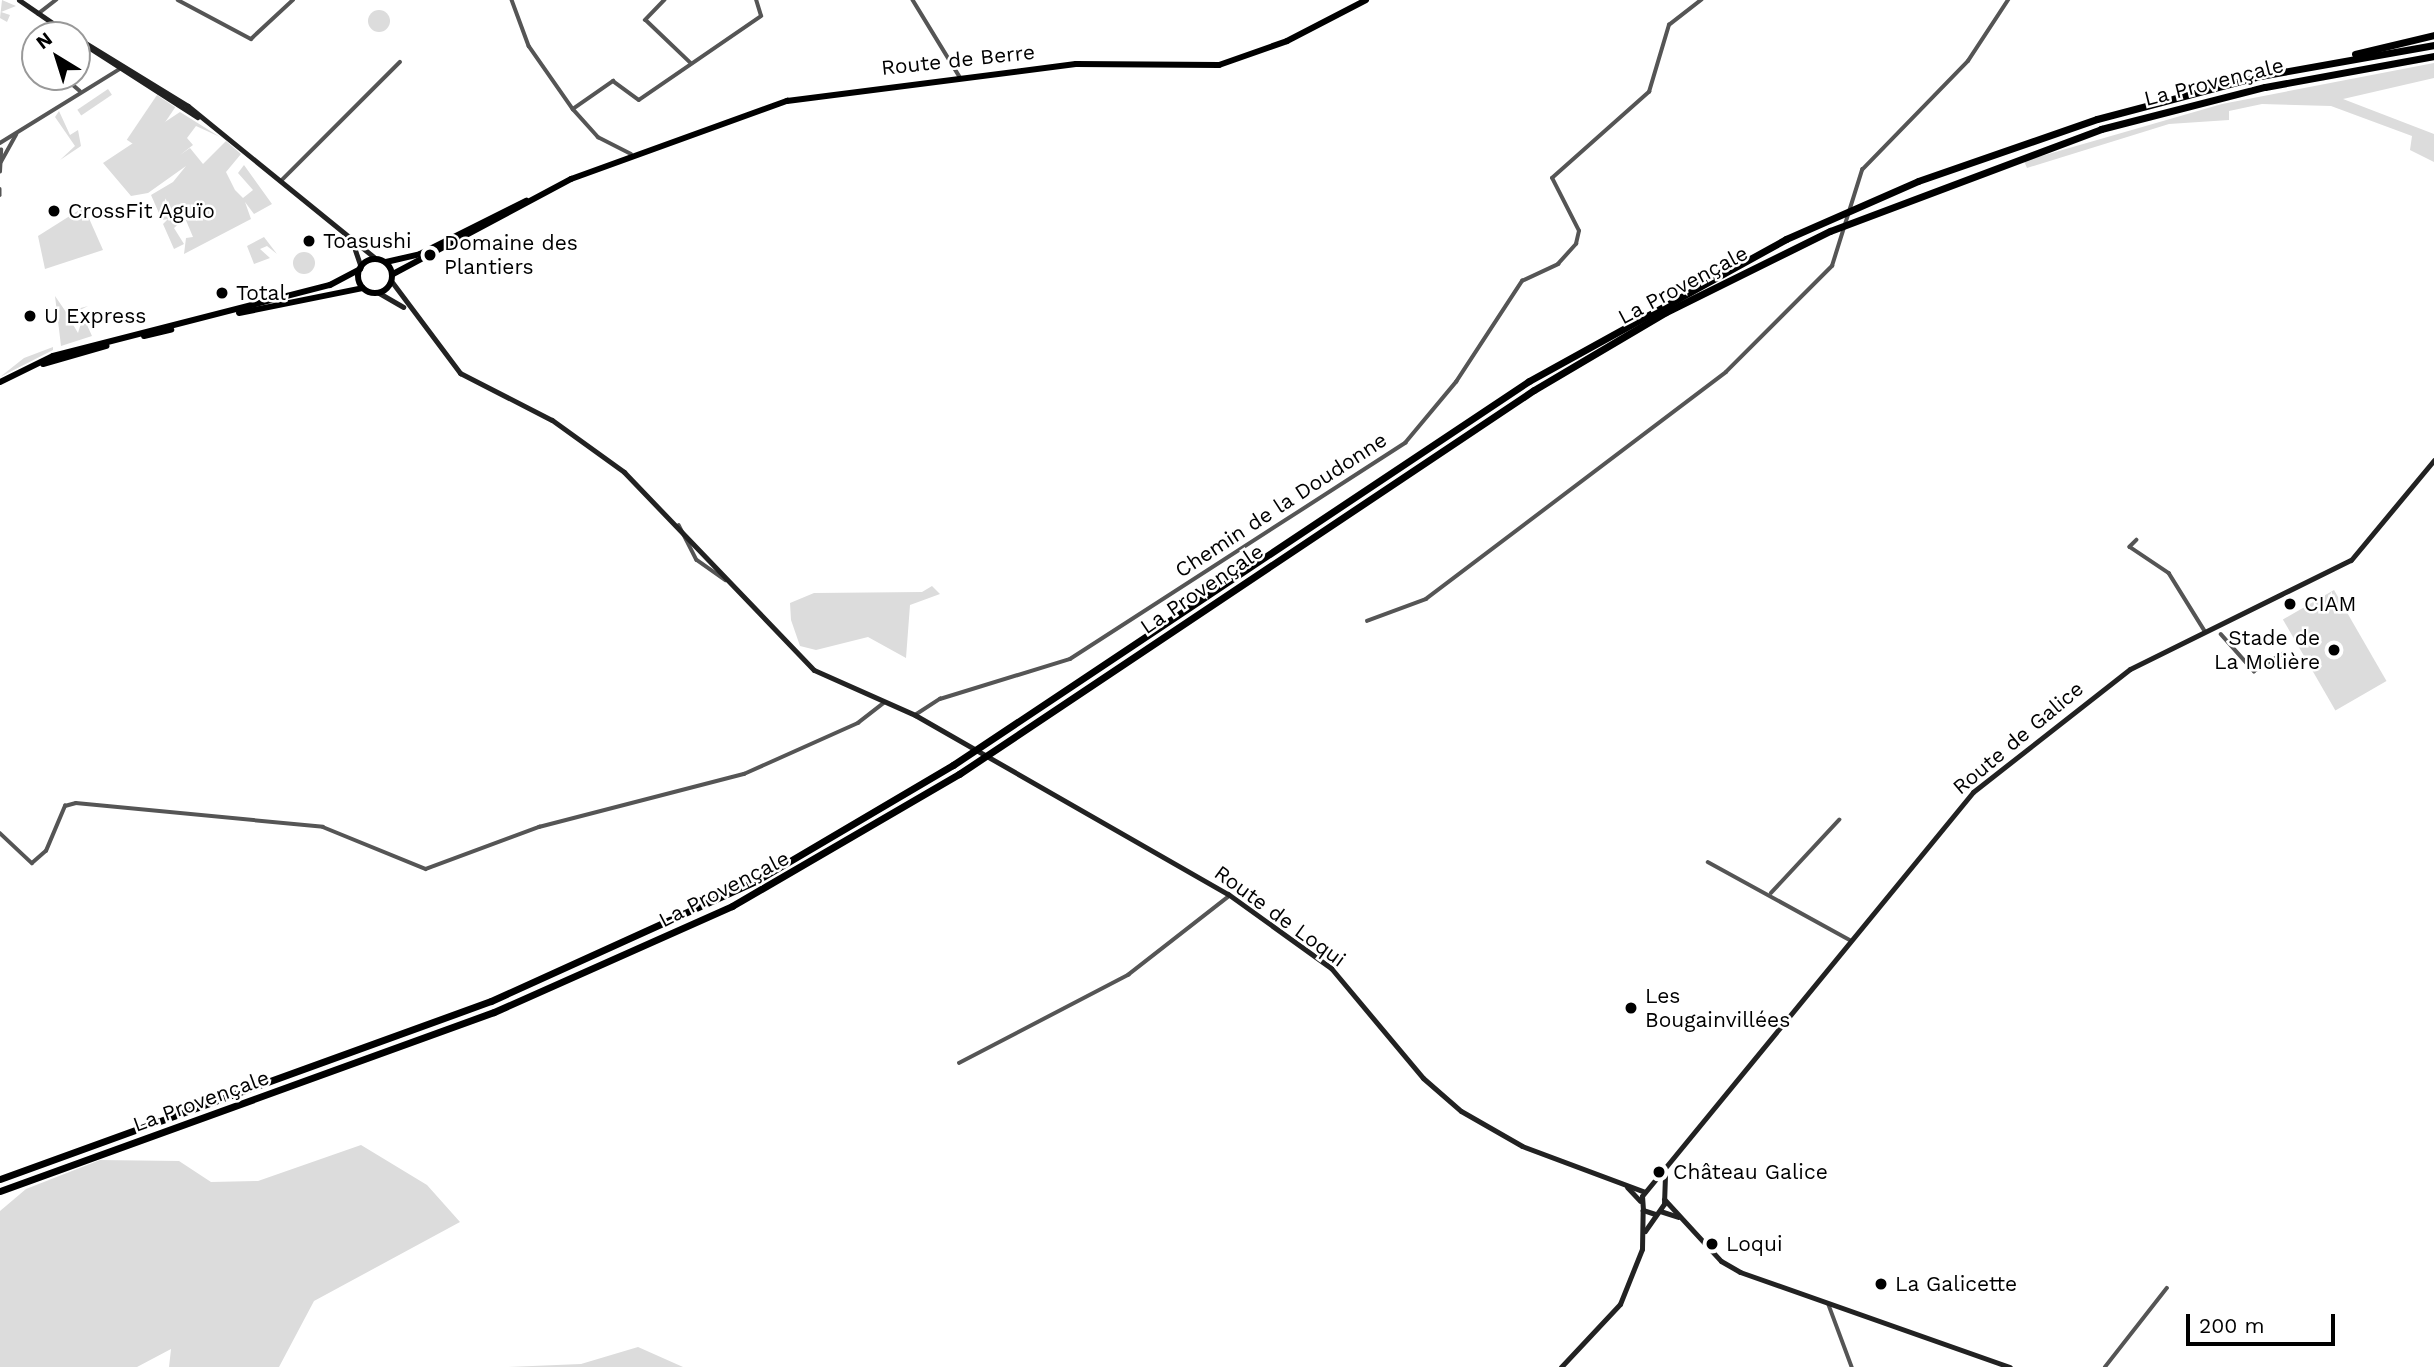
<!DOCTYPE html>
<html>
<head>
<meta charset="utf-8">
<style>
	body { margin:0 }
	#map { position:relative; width:2434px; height:1367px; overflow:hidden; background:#fff; font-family:"Work Sans",sans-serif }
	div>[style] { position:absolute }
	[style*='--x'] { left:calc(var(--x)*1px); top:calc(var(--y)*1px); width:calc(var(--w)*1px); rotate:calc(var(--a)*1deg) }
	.green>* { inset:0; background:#dcdcdc; transform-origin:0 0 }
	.round { border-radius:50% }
	.street>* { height:3.5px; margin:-1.75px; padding:0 1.75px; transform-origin:1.75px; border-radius:1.75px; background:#555 }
	.secondary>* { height:5px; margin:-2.5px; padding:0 2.5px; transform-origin:2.5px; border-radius:2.5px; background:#222 }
	.primary>* { height:6px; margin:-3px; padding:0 3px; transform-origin:3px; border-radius:3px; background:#000 }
	.primary>.ring { margin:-3px; padding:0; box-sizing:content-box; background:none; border:6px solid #000; border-radius:50% }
	.highway>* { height:7px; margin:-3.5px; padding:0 3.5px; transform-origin:3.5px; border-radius:3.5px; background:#000 }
	.dots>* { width:19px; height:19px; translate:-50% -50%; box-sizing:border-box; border:4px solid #fff; border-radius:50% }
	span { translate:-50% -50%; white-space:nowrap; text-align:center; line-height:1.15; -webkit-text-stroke:5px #fff; paint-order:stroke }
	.street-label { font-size:21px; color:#000 }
	.poi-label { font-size:21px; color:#000 }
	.left { translate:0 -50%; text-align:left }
	.right { translate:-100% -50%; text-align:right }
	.north { position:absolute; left:21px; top:21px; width:70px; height:70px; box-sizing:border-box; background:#fff; border:2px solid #999; border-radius:50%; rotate:322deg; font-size:19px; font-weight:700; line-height:28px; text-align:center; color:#000 }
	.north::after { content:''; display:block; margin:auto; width:24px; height:32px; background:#000; clip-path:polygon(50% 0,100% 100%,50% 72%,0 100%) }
	.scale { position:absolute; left:2186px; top:1314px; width:149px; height:32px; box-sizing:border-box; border:4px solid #000; border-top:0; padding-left:9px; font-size:21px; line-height:24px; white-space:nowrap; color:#000; -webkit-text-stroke:5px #fff; paint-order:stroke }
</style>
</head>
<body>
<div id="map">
	<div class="green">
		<div style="clip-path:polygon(2px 0,16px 6px,1px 12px,10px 15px,7px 22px,0 18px)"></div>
		<div class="round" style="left:368px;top:10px;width:22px;height:22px"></div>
		<div style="clip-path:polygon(2434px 63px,2434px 78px,2343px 99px,2434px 134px,2434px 162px,2410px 150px,2412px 136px,2331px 106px,2262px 104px,2229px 111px,2229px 120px,2169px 124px,2027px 168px,2024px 161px,2222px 104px)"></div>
		<div style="left:108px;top:89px;width:7px;height:37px;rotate:56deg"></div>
		<div style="left:157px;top:95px;width:22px;height:54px;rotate:34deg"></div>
		<div style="clip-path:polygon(59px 111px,70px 135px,78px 130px,81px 146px,60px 160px,75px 146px,55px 117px)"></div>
		<div style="clip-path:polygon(180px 112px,220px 137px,196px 126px,187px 138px,193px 145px,180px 155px,190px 148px,203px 164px,226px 141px,241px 154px,226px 172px,235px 190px,243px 198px,253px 190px,238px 173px,244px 165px,272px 204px,254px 214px,245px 202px,251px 219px,184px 254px,186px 238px,193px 237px,185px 218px,174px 228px,184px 244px,174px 249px,163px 224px,168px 219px,162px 220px,151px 195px,173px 182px,186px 166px,148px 193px,131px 196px,103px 163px)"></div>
		<div style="clip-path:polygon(84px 207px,103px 250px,45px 269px,38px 236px)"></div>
		<div style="clip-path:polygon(264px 237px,277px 254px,267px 246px,260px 249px,270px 258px,254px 264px,247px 246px)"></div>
		<div class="round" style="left:293px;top:252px;width:22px;height:22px"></div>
		<div style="clip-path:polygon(55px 296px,66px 312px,88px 306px,68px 316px,78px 333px,83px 316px,92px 336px,61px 346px)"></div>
		<div style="clip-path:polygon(53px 347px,53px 350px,0 377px,24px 358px)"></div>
		<div style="clip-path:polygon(932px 586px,940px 594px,910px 605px,906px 658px,868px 637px,816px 650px,800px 646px,791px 620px,790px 603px,814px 593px,922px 592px)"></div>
		<div style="left:2334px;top:590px;width:105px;height:59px;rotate:60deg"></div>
		<div style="clip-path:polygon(361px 1145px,427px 1185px,460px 1222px,314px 1301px,279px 1367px,169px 1367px,171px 1349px,137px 1367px,0 1367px,0 1211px,26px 1189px,100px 1160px,179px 1161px,211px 1182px,258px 1181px)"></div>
		<div style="clip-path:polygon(638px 1347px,683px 1367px,507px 1367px,581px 1364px)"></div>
	</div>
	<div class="street">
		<div style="--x:178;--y:0;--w:83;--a:28.1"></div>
		<div style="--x:251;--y:39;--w:57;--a:-42.9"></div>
		<div style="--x:512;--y:0;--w:49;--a:69.7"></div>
		<div style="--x:529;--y:46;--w:77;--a:55.1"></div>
		<div style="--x:573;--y:109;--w:38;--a:48"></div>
		<div style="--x:598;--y:137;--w:37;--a:27"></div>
		<div style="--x:665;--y:0;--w:28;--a:134"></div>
		<div style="--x:646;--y:20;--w:62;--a:43.7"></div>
		<div style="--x:913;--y:0;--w:90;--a:58.6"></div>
		<div style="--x:38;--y:14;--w:23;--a:-38"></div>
		<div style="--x:30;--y:54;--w:6;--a:31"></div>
		<div style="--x:64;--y:77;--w:21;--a:41"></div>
		<div style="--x:573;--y:109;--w:49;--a:-35"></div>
		<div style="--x:613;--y:81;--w:32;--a:36"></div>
		<div style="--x:639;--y:100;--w:148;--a:-34.5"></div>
		<div style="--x:761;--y:16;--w:17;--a:-107"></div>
		<div style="--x:0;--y:143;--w:141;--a:-31.7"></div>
		<div style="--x:1;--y:162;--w:31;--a:-61"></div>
		<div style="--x:0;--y:172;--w:22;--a:-87"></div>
		<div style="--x:281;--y:181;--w:168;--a:-45"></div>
		<div style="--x:0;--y:189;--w:6;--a:90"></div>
		<div style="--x:679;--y:525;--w:39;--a:63"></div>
		<div style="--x:697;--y:560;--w:35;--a:35"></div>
		<div style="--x:2137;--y:540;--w:10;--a:135"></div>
		<div style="--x:2130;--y:547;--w:47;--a:33.7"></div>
		<div style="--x:2169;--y:573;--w:68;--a:58.2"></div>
		<div style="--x:1367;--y:621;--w:63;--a:-20.4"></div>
		<div style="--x:1426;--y:599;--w:376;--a:-37.1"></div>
		<div style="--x:1726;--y:372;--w:150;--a:-45"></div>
		<div style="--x:1832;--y:266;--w:101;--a:-72.6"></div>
		<div style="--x:1862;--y:170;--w:152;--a:-45.8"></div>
		<div style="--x:1968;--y:61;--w:73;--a:-56.7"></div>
		<div style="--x:2221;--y:634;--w:50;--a:48.3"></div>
		<div style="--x:2254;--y:671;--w:33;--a:-31"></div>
		<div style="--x:915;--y:715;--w:30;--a:-33"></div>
		<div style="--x:940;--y:699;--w:136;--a:-17.1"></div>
		<div style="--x:1070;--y:659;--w:399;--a:-32.8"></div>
		<div style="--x:1405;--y:443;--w:80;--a:-50.1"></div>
		<div style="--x:1456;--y:382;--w:121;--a:-56.8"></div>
		<div style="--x:1522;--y:281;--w:40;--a:-25"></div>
		<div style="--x:1558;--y:264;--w:27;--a:-48"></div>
		<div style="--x:1576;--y:244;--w:13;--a:-77"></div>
		<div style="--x:1579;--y:231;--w:59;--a:-117"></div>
		<div style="--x:1552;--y:178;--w:130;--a:-41.6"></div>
		<div style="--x:1649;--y:92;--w:70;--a:-73.4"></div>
		<div style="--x:1669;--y:25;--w:41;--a:-38"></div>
		<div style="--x:0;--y:833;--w:44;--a:43.2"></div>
		<div style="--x:32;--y:863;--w:18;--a:-41"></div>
		<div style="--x:46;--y:851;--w:49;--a:-67.1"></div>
		<div style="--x:65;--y:806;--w:11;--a:-15"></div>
		<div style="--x:76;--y:803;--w:248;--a:5.5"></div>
		<div style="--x:323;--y:827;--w:111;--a:22.2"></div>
		<div style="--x:426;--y:869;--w:121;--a:-20.4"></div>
		<div style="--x:539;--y:827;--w:212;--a:-14.5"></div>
		<div style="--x:744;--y:774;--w:125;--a:-24.1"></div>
		<div style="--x:858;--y:723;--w:33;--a:-38"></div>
		<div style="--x:1708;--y:862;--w:162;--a:28.8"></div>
		<div style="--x:1771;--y:893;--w:100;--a:-47"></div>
		<div style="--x:959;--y:1063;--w:191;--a:-27.5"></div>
		<div style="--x:1128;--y:975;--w:128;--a:-38"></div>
		<div style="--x:1829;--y:1305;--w:66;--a:69.6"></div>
		<div style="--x:2105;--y:1367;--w:100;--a:-51.9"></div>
	</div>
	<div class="secondary">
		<div style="--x:19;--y:0;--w:62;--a:34.5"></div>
		<div style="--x:77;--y:38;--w:130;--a:31.5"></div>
		<div style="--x:188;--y:106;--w:242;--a:39.1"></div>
		<div style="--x:88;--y:47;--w:130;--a:32.7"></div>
		<div style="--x:355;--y:250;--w:18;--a:71"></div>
		<div style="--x:392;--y:282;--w:114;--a:53.2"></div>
		<div style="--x:460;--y:373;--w:103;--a:27.1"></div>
		<div style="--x:552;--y:420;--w:89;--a:35.8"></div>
		<div style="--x:624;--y:472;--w:274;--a:46.2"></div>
		<div style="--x:814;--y:670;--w:111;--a:24"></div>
		<div style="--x:915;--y:715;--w:361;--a:29.8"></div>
		<div style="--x:1228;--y:894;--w:127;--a:35.7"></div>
		<div style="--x:1331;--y:968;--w:143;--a:50.1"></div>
		<div style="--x:1423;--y:1078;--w:50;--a:41"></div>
		<div style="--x:1461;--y:1111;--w:70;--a:29.8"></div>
		<div style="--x:1522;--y:1146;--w:131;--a:20.5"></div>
		<div style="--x:379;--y:293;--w:28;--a:30"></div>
		<div style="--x:1627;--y:1187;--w:19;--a:47"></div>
		<div style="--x:1664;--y:1199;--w:84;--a:47.4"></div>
		<div style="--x:1721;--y:1261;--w:22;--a:30"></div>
		<div style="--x:1740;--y:1272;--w:286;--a:19.4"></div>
		<div style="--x:1660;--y:1211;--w:19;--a:18"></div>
		<div style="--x:1655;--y:1214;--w:13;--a:-162"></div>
		<div style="--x:1643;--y:1210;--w:14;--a:-94"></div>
		<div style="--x:1642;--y:1196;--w:522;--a:-50.67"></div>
		<div style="--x:1973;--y:792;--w:199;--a:-38.1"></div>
		<div style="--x:2130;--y:669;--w:246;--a:-26.3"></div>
		<div style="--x:2351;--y:560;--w:130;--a:-50.3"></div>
		<div style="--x:1645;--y:1231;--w:33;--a:-55"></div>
		<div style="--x:1664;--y:1204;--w:29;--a:-88"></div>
		<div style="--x:1561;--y:1367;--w:86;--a:-46.9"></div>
		<div style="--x:1620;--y:1304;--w:59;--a:-68.2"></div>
		<div style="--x:1642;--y:1249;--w:39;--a:-89"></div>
	</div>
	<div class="primary">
		<div class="ring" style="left:358px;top:259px;width:28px;height:28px"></div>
		<div style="--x:386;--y:262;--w:35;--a:-13"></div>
		<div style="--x:420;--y:254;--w:119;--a:-26.6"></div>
		<div style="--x:393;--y:274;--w:202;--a:-28.1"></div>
		<div style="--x:571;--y:179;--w:230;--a:-19.9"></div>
		<div style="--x:787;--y:101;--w:291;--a:-7.3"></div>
		<div style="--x:1076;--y:64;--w:143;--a:0.4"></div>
		<div style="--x:1219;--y:65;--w:72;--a:-19.4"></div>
		<div style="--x:1287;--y:41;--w:89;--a:-27.4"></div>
		<div style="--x:239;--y:313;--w:126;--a:-11.4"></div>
		<div style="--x:144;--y:336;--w:28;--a:-13"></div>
		<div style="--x:43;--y:364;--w:66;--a:-15.9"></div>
		<div style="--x:0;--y:382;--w:59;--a:-26.1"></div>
		<div style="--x:53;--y:356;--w:286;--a:-14.4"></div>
		<div style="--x:330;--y:285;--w:34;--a:-28"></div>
	</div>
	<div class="highway">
		<div style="--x:2355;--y:54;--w:81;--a:-13.5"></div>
		<div style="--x:0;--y:1179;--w:522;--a:-19.93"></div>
		<div style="--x:491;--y:1001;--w:291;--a:-24.4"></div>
		<div style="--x:756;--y:881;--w:229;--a:-30.5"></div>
		<div style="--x:953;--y:765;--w:692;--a:-33.69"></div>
		<div style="--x:1529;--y:381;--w:294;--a:-28.9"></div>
		<div style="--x:1786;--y:239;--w:144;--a:-23.7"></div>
		<div style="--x:1918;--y:181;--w:189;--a:-19.1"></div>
		<div style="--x:2097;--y:119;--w:169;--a:-14.8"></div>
		<div style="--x:2260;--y:76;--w:177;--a:-10.1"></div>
		<div style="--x:0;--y:1191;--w:525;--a:-19.92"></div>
		<div style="--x:494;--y:1012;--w:261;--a:-24"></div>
		<div style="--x:732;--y:906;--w:263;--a:-30.2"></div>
		<div style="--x:959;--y:774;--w:691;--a:-33.74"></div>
		<div style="--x:1534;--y:390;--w:153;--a:-30.6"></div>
		<div style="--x:1666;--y:312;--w:183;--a:-26.3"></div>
		<div style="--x:1830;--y:231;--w:290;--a:-20.6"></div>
		<div style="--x:2101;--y:129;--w:169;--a:-14.4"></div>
		<div style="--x:2265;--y:87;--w:172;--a:-10.4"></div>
	</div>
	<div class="dots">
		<div style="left:54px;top:211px;background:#000"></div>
		<div style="left:309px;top:241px;background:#000"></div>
		<div style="left:430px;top:255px;background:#000"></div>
		<div style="left:222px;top:293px;background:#000"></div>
		<div style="left:30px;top:316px;background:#000"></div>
		<div style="left:2290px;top:604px;background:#000"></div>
		<div style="left:2334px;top:650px;background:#000"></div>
		<div style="left:1631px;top:1008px;background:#000"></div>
		<div style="left:1659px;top:1172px;background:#000"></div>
		<div style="left:1712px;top:1244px;background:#000"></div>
		<div style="left:1881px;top:1284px;background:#000"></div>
	</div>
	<div class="street-label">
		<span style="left:958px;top:60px;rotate:-6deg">Route de Berre</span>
		<span style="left:2214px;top:82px;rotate:-14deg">La Provençale</span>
		<span style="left:1683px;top:285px;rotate:-28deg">La Provençale</span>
		<span style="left:1281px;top:505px;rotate:-33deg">Chemin de la Doudonne</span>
		<span style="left:1202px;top:589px;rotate:-34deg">La Provençale</span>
		<span style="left:2018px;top:738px;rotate:-40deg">Route de Galice</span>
		<span style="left:724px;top:889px;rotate:-27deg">La Provençale</span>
		<span style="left:1280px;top:916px;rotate:36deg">Route de Loqui</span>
		<span style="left:201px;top:1101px;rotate:-20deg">La Provençale</span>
	</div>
	<div class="poi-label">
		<span class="left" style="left:68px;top:211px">CrossFit Aguïo</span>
		<span class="left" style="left:323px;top:241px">Toasushi</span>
		<span class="left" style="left:444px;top:255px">Domaine des<br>Plantiers</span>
		<span class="left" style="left:236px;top:293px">Total</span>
		<span class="left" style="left:44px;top:316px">U Express</span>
		<span class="left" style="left:2304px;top:604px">CIAM</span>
		<span class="right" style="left:2320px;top:650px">Stade de<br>La Molière</span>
		<span class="left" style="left:1645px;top:1008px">Les<br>Bougainvillées</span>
		<span class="left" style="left:1673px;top:1172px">Château Galice</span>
		<span class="left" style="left:1726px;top:1244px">Loqui</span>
		<span class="left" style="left:1895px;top:1284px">La Galicette</span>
	</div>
	<div class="north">N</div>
	<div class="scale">200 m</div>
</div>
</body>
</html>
